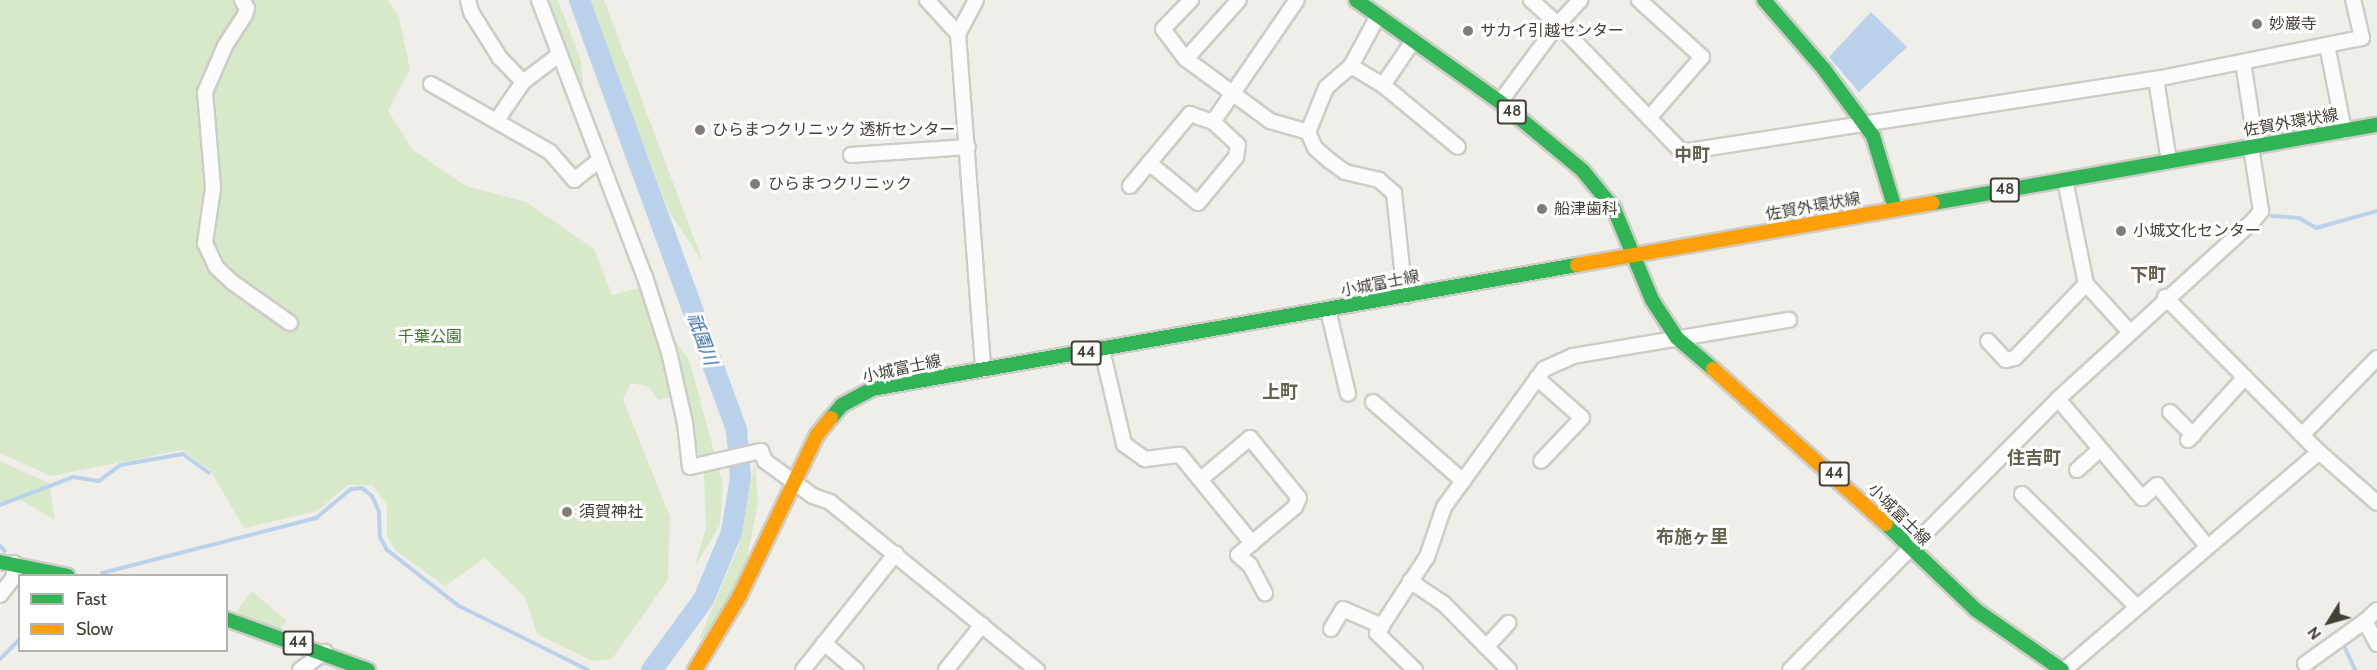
<!DOCTYPE html>
<html>
<head>
<meta charset="utf-8">
<style>
	body { margin:0 }
	#map { position:relative; width:2377px; height:670px; overflow:hidden; background:#efeee8; font-family:Cabin,"Noto Sans JP",sans-serif }
	div>[style] { position:absolute }
	[style*='--x'] { left:calc(var(--x)*1px); top:calc(var(--y)*1px); width:calc(var(--w)*1px); rotate:calc(var(--a)*1deg) }
	.green>* { inset:0; background:#d8e9c9 }
	.water>* { inset:0; background:#bad1ec }
	.stream>* { height:4px; margin:-2px; padding:0 2px; transform-origin:2px; border-radius:2px; background:#bad1ec }
	.river>* { height:21px; margin:-10.5px; padding:0 10.5px; transform-origin:10.5px; border-radius:10.5px; background:#bad1ec }
	.roads { filter:drop-shadow(2px 0 #cdccc6) drop-shadow(-2px 0 #cdccc6) drop-shadow(0 2px #cdccc6) drop-shadow(0 -2px #cdccc6) }
	.street>* { height:14px; margin:-7px; padding:0 7px; transform-origin:7px; border-radius:7px; background:#fdfcfc }
	.fast>* { height:14px; margin:-7px; padding:0 7px; transform-origin:7px; border-radius:7px; background:#30b455 }
	.slow>* { height:14px; margin:-7px; padding:0 7px; transform-origin:7px; border-radius:7px; background:#ff9f0a }
	.dots>* { width:16px; height:16px; translate:-50% -50%; box-sizing:border-box; border:3px solid #fff; border-radius:50% }
	span { translate:-50% -50%; white-space:nowrap; text-align:center; line-height:1.15; -webkit-text-stroke:6px #fff; paint-order:stroke }
	.shield-label span { padding:2px 4px; background:#fff; border:2px solid; border-radius:4px; -webkit-text-stroke-width:0 }
	.shield-label { font-size:15px; color:#444035; font-weight:700 }
	.poi-label { font-size:16px; color:#444035 }
	.left { translate:0 -50%; text-align:left }
	.street-label { font-size:16px; color:#444035 }
	.park-label { font-size:16px; color:#3d732b }
	.neighbourhood-label { font-size:18px; color:#67604d; font-weight:700 }
	.water-label { font-size:18px; color:#3369ac; font-style:italic }
	.legend { position:absolute; left:18px; top:574px; width:210px; height:78px; box-sizing:border-box; background:#fff; border:2px solid #b4b3ae; margin:0; padding:8px 10px; list-style:none; font-size:18px; color:#444035 }
	.legend li { display:flex; align-items:center; gap:12px; height:30px }
	.legend b { width:30px; border:2px solid #b4b3ae }
	.north { position:absolute; left:2299px; top:592px; width:60px; height:60px; -webkit-text-stroke:4px #fff; paint-order:stroke; rotate:233deg; font-size:16px; font-weight:700; line-height:24px; text-align:center; color:#444035 }
	.north::after { content:''; display:block; margin:auto; width:21px; height:27px; background:#444035; clip-path:polygon(50% 0,100% 100%,50% 72%,0 100%) }
</style>
</head>
<body>
<div id="map">
	<div class="green">
		<div style="clip-path:polygon(0 0,388px 0,399px 17px,410px 69px,388px 111px,413px 150px,466px 186px,526px 202px,594px 249px,612px 295px,643px 287px,676px 396px,658px 400px,649px 387px,631px 383px,623px 399px,670px 517px,668px 580px,612px 659px,592px 661px,537px 634px,525px 597px,485px 558px,445px 586px,396px 551px,387px 536px,387px 505px,372px 485px,348px 485px,317px 511px,244px 528px,210px 470px,182px 450px,51px 476px,0 453px)"></div>
		<div style="clip-path:polygon(549px 0,558px 0,581px 61px,584px 94px)"></div>
		<div style="clip-path:polygon(589px 0,604px 0,703px 262px,669px 212px)"></div>
		<div style="clip-path:polygon(669px 334px,689px 359px,723px 485px,720px 525px,695px 566px,706px 528px,704px 475px)"></div>
		<div style="clip-path:polygon(0 461px,49px 483px,55px 520px,18px 498px,0 502px)"></div>
		<div style="clip-path:polygon(755px 462px,758px 503px,747px 558px,720px 618px,698px 642px,739px 545px)"></div>
		<div style="clip-path:polygon(252px 591px,287px 621px,279px 630px,236px 612px)"></div>
	</div>
	<div class="water">
		<div style="clip-path:polygon(1871px 12px,1907px 47px,1859px 92px,1829px 57px)"></div>
	</div>
	<div class="stream">
		<div style="--x:2272;--y:216;--w:27;--a:4"></div>
		<div style="--x:2299;--y:218;--w:20;--a:30"></div>
		<div style="--x:2316;--y:228;--w:63;--a:-15.6"></div>
		<div style="--x:0;--y:505;--w:78;--a:-21"></div>
		<div style="--x:73;--y:477;--w:26;--a:9"></div>
		<div style="--x:99;--y:481;--w:26;--a:-37"></div>
		<div style="--x:120;--y:465;--w:64;--a:-9.9"></div>
		<div style="--x:183;--y:454;--w:32;--a:36"></div>
		<div style="--x:0;--y:546;--w:7;--a:45"></div>
		<div style="--x:102;--y:573;--w:221;--a:-14.4"></div>
		<div style="--x:316;--y:518;--w:45;--a:-39.6"></div>
		<div style="--x:351;--y:489;--w:11;--a:-5"></div>
		<div style="--x:362;--y:488;--w:13;--a:39"></div>
		<div style="--x:372;--y:496;--w:17;--a:66"></div>
		<div style="--x:379;--y:512;--w:25;--a:88"></div>
		<div style="--x:380;--y:537;--w:15;--a:62"></div>
		<div style="--x:387;--y:550;--w:91;--a:37.9"></div>
		<div style="--x:459;--y:606;--w:144;--a:26.4"></div>
		<div style="--x:825;--y:631;--w:18;--a:-52"></div>
		<div style="--x:2344;--y:646;--w:26;--a:65"></div>
		<div style="--x:0;--y:659;--w:28;--a:-45"></div>
	</div>
	<div class="river">
		<div style="--x:579;--y:0;--w:458;--a:69.9"></div>
		<div style="--x:736;--y:430;--w:47;--a:85.1"></div>
		<div style="--x:740;--y:477;--w:56;--a:99.3"></div>
		<div style="--x:731;--y:532;--w:73;--a:112.7"></div>
		<div style="--x:703;--y:599;--w:88;--a:126.2"></div>
	</div>
	<div class="roads">
		<div class="street">
			<div style="--x:242;--y:0;--w:9;--a:58"></div>
			<div style="--x:247;--y:8;--w:7;--a:106"></div>
			<div style="--x:245;--y:15;--w:37;--a:123"></div>
			<div style="--x:225;--y:46;--w:50;--a:113.5"></div>
			<div style="--x:205;--y:92;--w:96;--a:85.2"></div>
			<div style="--x:213;--y:188;--w:56;--a:98.3"></div>
			<div style="--x:205;--y:243;--w:26;--a:65"></div>
			<div style="--x:216;--y:267;--w:22;--a:43"></div>
			<div style="--x:232;--y:282;--w:71;--a:35.3"></div>
			<div style="--x:468;--y:0;--w:12;--a:76"></div>
			<div style="--x:471;--y:12;--w:54;--a:57.8"></div>
			<div style="--x:500;--y:58;--w:33;--a:46"></div>
			<div style="--x:539;--y:0;--w:297;--a:69.1"></div>
			<div style="--x:645;--y:277;--w:79;--a:72.3"></div>
			<div style="--x:669;--y:352;--w:73;--a:77.3"></div>
			<div style="--x:685;--y:423;--w:44;--a:83.5"></div>
			<div style="--x:690;--y:467;--w:73;--a:-12.7"></div>
			<div style="--x:761;--y:451;--w:11;--a:68"></div>
			<div style="--x:765;--y:461;--w:59;--a:36.1"></div>
			<div style="--x:813;--y:496;--w:18;--a:19"></div>
			<div style="--x:830;--y:502;--w:267;--a:39.1"></div>
			<div style="--x:927;--y:0;--w:46;--a:47.6"></div>
			<div style="--x:958;--y:34;--w:337;--a:85.7"></div>
			<div style="--x:1191;--y:0;--w:40;--a:134"></div>
			<div style="--x:1163;--y:29;--w:38;--a:53"></div>
			<div style="--x:1186;--y:59;--w:104;--a:36.4"></div>
			<div style="--x:1270;--y:121;--w:40;--a:16"></div>
			<div style="--x:1531;--y:0;--w:36;--a:42"></div>
			<div style="--x:1558;--y:24;--w:33;--a:-47"></div>
			<div style="--x:1639;--y:0;--w:85;--a:42.1"></div>
			<div style="--x:1702;--y:57;--w:81;--a:131"></div>
			<div style="--x:1378;--y:16;--w:57;--a:118.4"></div>
			<div style="--x:1351;--y:66;--w:33;--a:139"></div>
			<div style="--x:1326;--y:88;--w:48;--a:112.2"></div>
			<div style="--x:1308;--y:132;--w:17;--a:66"></div>
			<div style="--x:1315;--y:148;--w:20;--a:41"></div>
			<div style="--x:1330;--y:161;--w:19;--a:36"></div>
			<div style="--x:1345;--y:172;--w:35;--a:13"></div>
			<div style="--x:1379;--y:180;--w:20;--a:41"></div>
			<div style="--x:1394;--y:193;--w:104;--a:83.9"></div>
			<div style="--x:958;--y:34;--w:38;--a:-62"></div>
			<div style="--x:2327;--y:45;--w:88;--a:78.8"></div>
			<div style="--x:1186;--y:59;--w:79;--a:-48.1"></div>
			<div style="--x:2243;--y:62;--w:85;--a:81.2"></div>
			<div style="--x:1351;--y:66;--w:37;--a:31"></div>
			<div style="--x:1383;--y:85;--w:53;--a:-55.7"></div>
			<div style="--x:2156;--y:79;--w:83;--a:81"></div>
			<div style="--x:431;--y:84;--w:137;--a:29.7"></div>
			<div style="--x:550;--y:152;--w:37;--a:49"></div>
			<div style="--x:574;--y:180;--w:33;--a:-38"></div>
			<div style="--x:1383;--y:85;--w:97;--a:39.6"></div>
			<div style="--x:1500;--y:102;--w:97;--a:-53.4"></div>
			<div style="--x:1558;--y:24;--w:178;--a:45.9"></div>
			<div style="--x:1682;--y:152;--w:480;--a:-8.8"></div>
			<div style="--x:2156;--y:79;--w:210;--a:-11.3"></div>
			<div style="--x:2362;--y:38;--w:39;--a:-103"></div>
			<div style="--x:497;--y:120;--w:46;--a:-55.6"></div>
			<div style="--x:523;--y:82;--w:46;--a:-37.1"></div>
			<div style="--x:851;--y:155;--w:117;--a:-3.9"></div>
			<div style="--x:1149;--y:163;--w:63;--a:39.2"></div>
			<div style="--x:1198;--y:203;--w:60;--a:-50.4"></div>
			<div style="--x:1236;--y:157;--w:12;--a:-81"></div>
			<div style="--x:1238;--y:145;--w:34;--a:-137"></div>
			<div style="--x:2065;--y:180;--w:106;--a:78.6"></div>
			<div style="--x:2086;--y:284;--w:64;--a:47.5"></div>
			<div style="--x:1130;--y:186;--w:94;--a:-50.2"></div>
			<div style="--x:1190;--y:114;--w:24;--a:19"></div>
			<div style="--x:1213;--y:122;--w:148;--a:-55.5"></div>
			<div style="--x:2165;--y:297;--w:218;--a:45.2"></div>
			<div style="--x:2319;--y:452;--w:77;--a:41.3"></div>
			<div style="--x:1328;--y:310;--w:86;--a:76.6"></div>
			<div style="--x:1988;--y:341;--w:26;--a:47"></div>
			<div style="--x:2006;--y:360;--w:9;--a:-13"></div>
			<div style="--x:2015;--y:358;--w:103;--a:-46.2"></div>
			<div style="--x:1102;--y:350;--w:97;--a:76.8"></div>
			<div style="--x:1124;--y:444;--w:26;--a:36"></div>
			<div style="--x:1145;--y:459;--w:35;--a:-7"></div>
			<div style="--x:1180;--y:455;--w:114;--a:50.7"></div>
			<div style="--x:1252;--y:543;--w:18;--a:139"></div>
			<div style="--x:1238;--y:555;--w:16;--a:40"></div>
			<div style="--x:1250;--y:565;--w:32;--a:62"></div>
			<div style="--x:1537;--y:378;--w:60;--a:41.6"></div>
			<div style="--x:1582;--y:418;--w:59;--a:133.6"></div>
			<div style="--x:2058;--y:399;--w:130;--a:49.7"></div>
			<div style="--x:2142;--y:498;--w:20;--a:-41"></div>
			<div style="--x:2157;--y:485;--w:79;--a:50.7"></div>
			<div style="--x:1373;--y:402;--w:120;--a:41.3"></div>
			<div style="--x:2170;--y:412;--w:33;--a:45"></div>
			<div style="--x:2303;--y:434;--w:106;--a:-45.8"></div>
			<div style="--x:2188;--y:440;--w:85;--a:-47.9"></div>
			<div style="--x:2077;--y:470;--w:28;--a:-42"></div>
			<div style="--x:1201;--y:479;--w:64;--a:-39.9"></div>
			<div style="--x:1250;--y:438;--w:77;--a:50.8"></div>
			<div style="--x:1299;--y:498;--w:10;--a:114"></div>
			<div style="--x:1295;--y:507;--w:56;--a:140.1"></div>
			<div style="--x:2022;--y:494;--w:161;--a:44.5"></div>
			<div style="--x:1410;--y:581;--w:40;--a:34"></div>
			<div style="--x:1443;--y:603;--w:94;--a:45.4"></div>
			<div style="--x:0;--y:595;--w:23;--a:-52"></div>
			<div style="--x:14;--y:577;--w:14;--a:-90"></div>
			<div style="--x:2377;--y:610;--w:16;--a:137"></div>
			<div style="--x:2365;--y:621;--w:26;--a:62"></div>
			<div style="--x:1331;--y:629;--w:23;--a:-59"></div>
			<div style="--x:1343;--y:609;--w:43;--a:23.6"></div>
			<div style="--x:824;--y:643;--w:42;--a:40.2"></div>
			<div style="--x:1486;--y:647;--w:33;--a:-47"></div>
			<div style="--x:2305;--y:664;--w:74;--a:-35.6"></div>
			<div style="--x:300;--y:670;--w:31;--a:-36"></div>
			<div style="--x:803;--y:670;--w:149;--a:-51.5"></div>
			<div style="--x:946;--y:670;--w:58;--a:-51.3"></div>
			<div style="--x:1415;--y:670;--w:53;--a:-135.8"></div>
			<div style="--x:1377;--y:633;--w:91;--a:-56.7"></div>
			<div style="--x:1427;--y:557;--w:53;--a:-71.2"></div>
			<div style="--x:1444;--y:507;--w:170;--a:-54.1"></div>
			<div style="--x:1544;--y:369;--w:32;--a:-24"></div>
			<div style="--x:1573;--y:356;--w:219;--a:-9.5"></div>
			<div style="--x:1790;--y:670;--w:381;--a:-45.3"></div>
			<div style="--x:2058;--y:399;--w:264;--a:-42.4"></div>
			<div style="--x:2253;--y:221;--w:13;--a:-51"></div>
			<div style="--x:2261;--y:211;--w:65;--a:-98.9"></div>
			<div style="--x:2064;--y:670;--w:335;--a:-40.5"></div>
		</div>
		<div class="fast">
			<div style="--x:1356;--y:0;--w:176;--a:35.3"></div>
			<div style="--x:1500;--y:102;--w:108;--a:39.7"></div>
			<div style="--x:1583;--y:171;--w:49;--a:50.8"></div>
			<div style="--x:1614;--y:209;--w:99;--a:67.3"></div>
			<div style="--x:1652;--y:300;--w:45;--a:56.7"></div>
			<div style="--x:1677;--y:338;--w:48;--a:40.7"></div>
			<div style="--x:1764;--y:0;--w:90;--a:49.1"></div>
			<div style="--x:1823;--y:68;--w:84;--a:53.7"></div>
			<div style="--x:1873;--y:136;--w:76;--a:73.2"></div>
			<div style="--x:1933;--y:203;--w:451;--a:-10"></div>
			<div style="--x:831;--y:418;--w:17;--a:-50"></div>
			<div style="--x:842;--y:405;--w:34;--a:-28"></div>
			<div style="--x:872;--y:389;--w:716;--a:-9.98"></div>
			<div style="--x:1886;--y:524;--w:124;--a:43.7"></div>
			<div style="--x:1976;--y:610;--w:105;--a:34.9"></div>
			<div style="--x:0;--y:562;--w:69;--a:11.6"></div>
			<div style="--x:226;--y:619;--w:151;--a:19.8"></div>
		</div>
		<div class="slow">
			<div style="--x:1577;--y:265;--w:361;--a:-9.9"></div>
			<div style="--x:1713;--y:369;--w:232;--a:41.9"></div>
			<div style="--x:695;--y:670;--w:85;--a:-58.9"></div>
			<div style="--x:739;--y:597;--w:180;--a:-64.3"></div>
			<div style="--x:817;--y:435;--w:22;--a:-51"></div>
		</div>
	</div>
	<div class="dots">
		<div style="left:2257px;top:24px;background:#807d74"></div>
		<div style="left:1468px;top:31px;background:#807d74"></div>
		<div style="left:700px;top:130px;background:#807d74"></div>
		<div style="left:755px;top:184px;background:#807d74"></div>
		<div style="left:1542px;top:209px;background:#807d74"></div>
		<div style="left:2121px;top:231px;background:#807d74"></div>
		<div style="left:567px;top:512px;background:#807d74"></div>
	</div>
	<div class="shield-label">
		<span style="left:1512px;top:112px">48</span>
		<span style="left:2005px;top:190px">48</span>
		<span style="left:1086px;top:353px">44</span>
		<span style="left:1834px;top:474px">44</span>
		<span style="left:298px;top:643px">44</span>
	</div>
	<div class="poi-label">
		<span class="left" style="left:2269px;top:24px">妙巌寺</span>
		<span class="left" style="left:1480px;top:31px">サカイ引越センター</span>
		<span class="left" style="left:712px;top:130px">ひらまつクリニック 透析センター</span>
		<span class="left" style="left:768px;top:184px">ひらまつクリニック</span>
		<span class="left" style="left:1554px;top:209px">船津歯科</span>
		<span class="left" style="left:2133px;top:231px">小城文化センター</span>
		<span class="left" style="left:579px;top:512px">須賀神社</span>
	</div>
	<div class="street-label">
		<span style="left:2291px;top:123px;rotate:-10deg">佐賀外環状線</span>
		<span style="left:1813px;top:207px;rotate:-10deg">佐賀外環状線</span>
		<span style="left:1380px;top:284px;rotate:-11deg">小城富士線</span>
		<span style="left:902px;top:369px;rotate:-12deg">小城富士線</span>
		<span style="left:1899px;top:515px;rotate:45deg">小城富士線</span>
	</div>
	<div class="park-label">
		<span style="left:430px;top:337px">千葉公園</span>
	</div>
	<div class="neighbourhood-label">
		<span style="left:1692px;top:155px">中町</span>
		<span style="left:2148px;top:275px">下町</span>
		<span style="left:1280px;top:392px">上町</span>
		<span style="left:2034px;top:458px">住吉町</span>
		<span style="left:1692px;top:537px">布施ヶ里</span>
	</div>
	<div class="water-label">
		<span style="left:702px;top:339px;rotate:70deg">祇園川</span>
	</div>
	<ul class="legend">
	<li><b style="height:8px;background:#30b455"></b>Fast</li>
	<li><b style="height:8px;background:#ff9f0a"></b>Slow</li>
	</ul>
	<div class="north">N</div>
</div>
</body>
</html>
